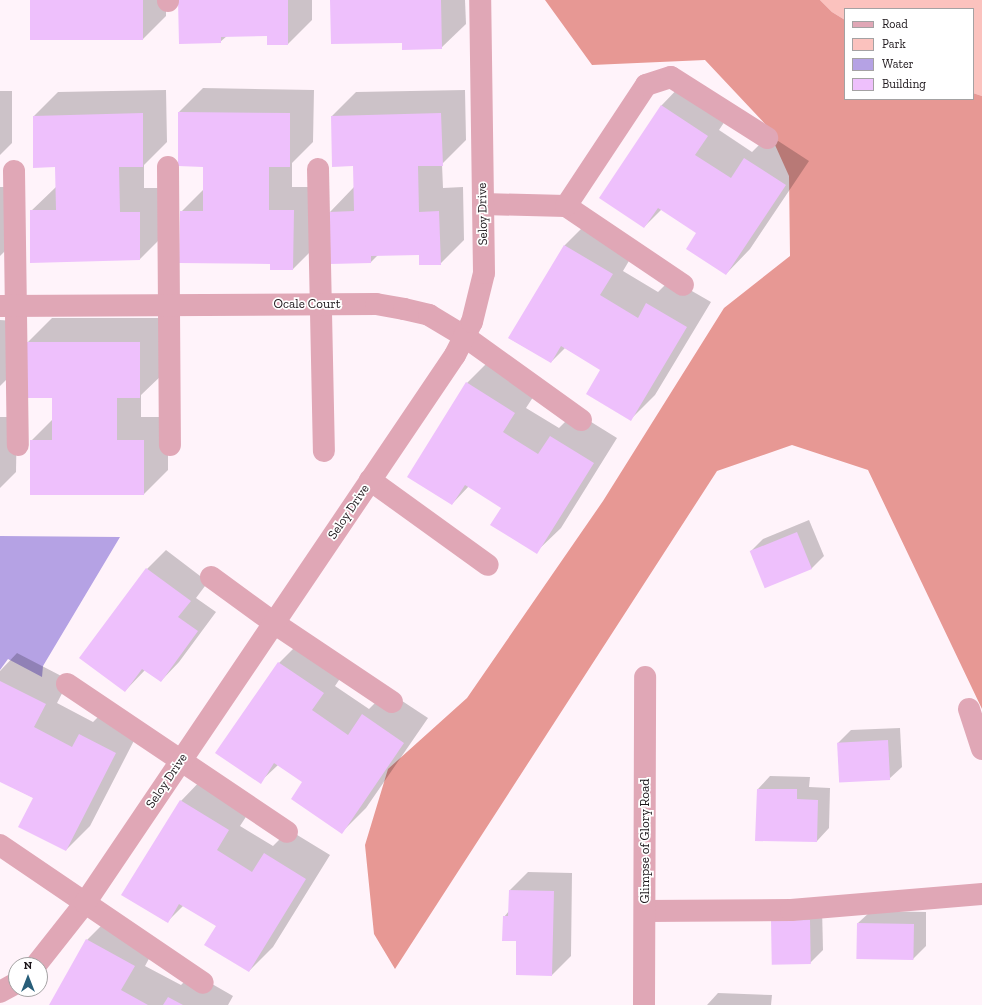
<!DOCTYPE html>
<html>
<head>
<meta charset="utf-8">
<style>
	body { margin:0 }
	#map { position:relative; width:982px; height:1005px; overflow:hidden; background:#fff3fa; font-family:"Zilla Slab",serif }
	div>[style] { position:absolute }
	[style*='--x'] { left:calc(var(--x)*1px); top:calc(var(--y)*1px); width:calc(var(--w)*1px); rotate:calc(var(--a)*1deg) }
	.green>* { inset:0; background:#fbc2be }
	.forest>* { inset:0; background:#e79894 }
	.water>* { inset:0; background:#b5a2e4 }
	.shadow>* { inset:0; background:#0003 }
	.building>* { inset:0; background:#eec0fc; transform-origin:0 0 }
	.minor>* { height:22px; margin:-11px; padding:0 11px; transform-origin:11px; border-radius:11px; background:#e0a7b6 }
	span { translate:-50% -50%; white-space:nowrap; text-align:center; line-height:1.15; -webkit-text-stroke:3.5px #fff; paint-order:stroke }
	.street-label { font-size:13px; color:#1c161a }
	.legend { position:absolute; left:844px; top:8px; width:130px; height:92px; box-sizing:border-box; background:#fff; border:1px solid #a4a2a3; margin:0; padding:5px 7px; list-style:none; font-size:12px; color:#1c161a }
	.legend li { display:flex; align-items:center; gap:8px; height:20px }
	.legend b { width:20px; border:1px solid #a4a2a3 }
	.north { position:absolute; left:8px; top:957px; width:40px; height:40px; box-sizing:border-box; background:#fff; border:1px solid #a4a2a3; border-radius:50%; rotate:0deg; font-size:11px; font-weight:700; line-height:16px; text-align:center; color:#1c161a }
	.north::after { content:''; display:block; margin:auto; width:14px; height:18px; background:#285e79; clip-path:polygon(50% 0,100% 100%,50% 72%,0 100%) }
</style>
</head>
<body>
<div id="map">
	<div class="green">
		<div style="clip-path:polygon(820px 0,982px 0,982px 96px,973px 93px,973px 9px,845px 9px,845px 20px,832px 12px)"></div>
	</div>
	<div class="forest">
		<div style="clip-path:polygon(545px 0,820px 0,832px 12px,845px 20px,845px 99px,973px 99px,973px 93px,982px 96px,982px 709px,868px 470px,792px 445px,717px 471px,395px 969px,374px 934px,365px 845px,388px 769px,467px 698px,603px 501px,724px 308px,790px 256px,789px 176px,766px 125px,705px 60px,592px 65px)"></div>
	</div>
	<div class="water">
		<div style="clip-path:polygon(0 536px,120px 537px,43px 666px,42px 677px,8px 659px,0 670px)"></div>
	</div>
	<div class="shadow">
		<div style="clip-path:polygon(31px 0,166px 0,166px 16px,142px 40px)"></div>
		<div style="clip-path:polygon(179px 0,312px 0,312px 20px,288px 44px,268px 44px,268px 35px,227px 36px,220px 42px)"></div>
		<div style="clip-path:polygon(331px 0,465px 0,466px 24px,441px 48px,403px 42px)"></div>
		<div style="clip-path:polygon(685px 81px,731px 112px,719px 130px,752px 152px,769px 135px,809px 161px,750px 249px,726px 274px,698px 233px,662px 209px,644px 227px,661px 106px)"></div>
		<div style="clip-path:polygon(203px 88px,314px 90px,313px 142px,292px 163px,292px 187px,318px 187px,317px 245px,293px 269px,271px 263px,181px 212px,204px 189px,204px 166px,179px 112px)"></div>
		<div style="clip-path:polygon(166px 90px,167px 142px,144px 165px,144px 188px,164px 188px,164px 235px,140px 259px,31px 211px,56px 187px,56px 166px,34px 167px,34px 116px,58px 92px)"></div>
		<div style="clip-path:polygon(465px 90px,466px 140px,442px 164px,443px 188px,463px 187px,464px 240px,440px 264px,420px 254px,379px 254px,371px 262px,330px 212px,354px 187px,354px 165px,332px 116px,356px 92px)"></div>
		<div style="clip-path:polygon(0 91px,12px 91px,12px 143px,0 155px)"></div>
		<div style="clip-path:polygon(0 187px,15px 187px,16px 240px,0 256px)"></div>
		<div style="clip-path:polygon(589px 221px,636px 249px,623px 271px,658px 292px,671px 279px,711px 302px,655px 395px,631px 419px,601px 369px,565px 348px,551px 362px,509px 338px,565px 245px)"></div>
		<div style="clip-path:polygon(52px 318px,164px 318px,164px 373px,141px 395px,141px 417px,168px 417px,168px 470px,144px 494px,31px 441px,53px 419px,53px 397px,28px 342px)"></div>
		<div style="clip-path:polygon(0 320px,14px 321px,13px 373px,0 386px)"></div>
		<div style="clip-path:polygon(491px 359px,539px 388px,526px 408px,559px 428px,575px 412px,617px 438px,561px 528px,536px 552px,502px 507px,469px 486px,452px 504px,467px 383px)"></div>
		<div style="clip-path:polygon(0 417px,17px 417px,16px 472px,0 488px)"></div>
		<div style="clip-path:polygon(809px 520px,824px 556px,811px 569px,751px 551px,763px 539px)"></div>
		<div style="clip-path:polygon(166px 550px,208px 582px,196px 598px,216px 612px,179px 662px,161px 681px,145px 670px,125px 691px,147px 569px)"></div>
		<div style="clip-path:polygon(303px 639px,347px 668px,335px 686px,369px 709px,387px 691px,428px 718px,366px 808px,342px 832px,304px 782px,278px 765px,260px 782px,279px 663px)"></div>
		<div style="clip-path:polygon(17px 653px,69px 680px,57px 703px,93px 722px,104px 711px,140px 729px,90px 826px,66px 850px,34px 798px,0 781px,0 671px)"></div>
		<div style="clip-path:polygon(900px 728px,902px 767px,889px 779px,838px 743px,851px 730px)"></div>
		<div style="clip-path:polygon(205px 776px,253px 806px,240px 826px,273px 846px,289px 830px,330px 855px,273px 947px,249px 971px,217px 926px,184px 905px,167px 922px,123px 894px,181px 801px)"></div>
		<div style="clip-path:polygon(770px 776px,810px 777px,809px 787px,830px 788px,829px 828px,817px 841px,756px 840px,758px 789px)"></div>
		<div style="clip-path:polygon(528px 872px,572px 873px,571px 956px,552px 975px,504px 917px,509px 911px,510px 890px)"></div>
		<div style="clip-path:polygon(822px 908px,823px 950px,810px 963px,772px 922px)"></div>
		<div style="clip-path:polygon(871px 911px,926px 912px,926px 946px,913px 959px,858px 923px)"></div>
		<div style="clip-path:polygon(111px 916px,158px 942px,145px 966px,181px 985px,193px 973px,233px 996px,228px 1005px,50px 1005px,87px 940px)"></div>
		<div style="clip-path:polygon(718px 993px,772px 995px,771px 1005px,707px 1005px)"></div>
	</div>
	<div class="building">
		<div style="left:30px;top:0;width:113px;height:40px"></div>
		<div style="clip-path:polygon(178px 0,288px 0,288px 45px,267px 45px,267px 36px,221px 37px,221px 43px,179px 44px)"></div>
		<div style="clip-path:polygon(330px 0,441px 0,442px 49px,402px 50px,402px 43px,331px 44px)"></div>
		<div style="clip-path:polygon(661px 105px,708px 136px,695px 155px,731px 178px,744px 158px,786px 185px,726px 275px,686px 249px,696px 233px,658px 208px,644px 228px,599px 198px)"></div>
		<div style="clip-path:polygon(178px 112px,290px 113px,290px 167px,269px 167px,269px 210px,294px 210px,293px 270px,270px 270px,270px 264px,179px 263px,180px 211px,203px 211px,203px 167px,178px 166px)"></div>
		<div style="clip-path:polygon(143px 113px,143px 167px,119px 167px,120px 212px,140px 212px,140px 260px,30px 263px,30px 210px,56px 210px,55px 167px,33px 168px,33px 116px)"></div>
		<div style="clip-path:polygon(441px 113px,443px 166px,418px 166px,419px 212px,439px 211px,441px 265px,419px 265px,419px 255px,371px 256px,371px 263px,330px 264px,329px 212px,354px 211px,353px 166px,332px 167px,331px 116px)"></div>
		<div style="clip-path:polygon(564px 245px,613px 274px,600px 295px,638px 318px,646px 303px,687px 327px,631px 421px,586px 394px,600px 370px,561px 346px,551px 363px,508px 338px)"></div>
		<div style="clip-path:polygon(27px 342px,140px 342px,140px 398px,117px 398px,117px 440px,144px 440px,144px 495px,30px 495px,30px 440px,52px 440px,52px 398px,27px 398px)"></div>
		<div style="clip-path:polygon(466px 382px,515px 413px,503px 432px,538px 454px,550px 436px,594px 463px,537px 554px,490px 525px,501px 508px,465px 485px,452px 505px,407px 477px)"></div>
		<div style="left:797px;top:532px;width:40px;height:51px;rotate:68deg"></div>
		<div style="clip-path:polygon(146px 568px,191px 601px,178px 617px,198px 631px,161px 682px,142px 669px,125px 692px,79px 658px)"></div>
		<div style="clip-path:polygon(278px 662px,324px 693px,312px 710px,348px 735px,362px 714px,404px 743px,342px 834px,291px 799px,302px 782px,274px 763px,261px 784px,215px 753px)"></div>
		<div style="clip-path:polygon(0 681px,46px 704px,34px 727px,72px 747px,79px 734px,116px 753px,66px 851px,18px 827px,33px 798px,0 782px)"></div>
		<div style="left:888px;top:740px;width:40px;height:51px;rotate:87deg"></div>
		<div style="clip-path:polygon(757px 789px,797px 789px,797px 799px,818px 800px,817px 842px,755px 841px)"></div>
		<div style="clip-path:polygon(180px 800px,229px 830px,217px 850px,252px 872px,264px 853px,306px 879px,249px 972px,204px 945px,216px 926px,179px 904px,168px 923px,121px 895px)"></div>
		<div style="clip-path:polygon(509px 890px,554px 891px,552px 976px,516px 975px,516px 941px,502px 941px,503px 916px,508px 916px)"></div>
		<div style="left:810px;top:920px;width:44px;height:39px;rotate:89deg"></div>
		<div style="left:857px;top:923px;width:57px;height:36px;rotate:1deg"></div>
		<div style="clip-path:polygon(86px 939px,135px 966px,121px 990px,148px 1005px,49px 1005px)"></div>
		<div style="clip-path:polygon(168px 997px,183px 1005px,163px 1005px)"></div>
	</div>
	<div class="minor">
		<div style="--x:168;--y:0;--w:1;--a:90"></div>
		<div style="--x:168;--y:167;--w:278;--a:89.6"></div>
		<div style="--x:318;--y:169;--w:282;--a:88.8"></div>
		<div style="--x:14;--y:171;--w:274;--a:89.2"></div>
		<div style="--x:483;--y:204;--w:83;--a:1.4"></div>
		<div style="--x:566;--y:206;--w:141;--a:34"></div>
		<div style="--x:566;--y:206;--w:145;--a:-56.5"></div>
		<div style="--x:646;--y:85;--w:26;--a:-18"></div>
		<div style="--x:671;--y:77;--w:114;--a:32.4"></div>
		<div style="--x:0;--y:306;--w:376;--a:-0.3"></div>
		<div style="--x:376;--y:304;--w:28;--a:10"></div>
		<div style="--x:404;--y:309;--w:26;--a:13"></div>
		<div style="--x:429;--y:315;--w:41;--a:31"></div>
		<div style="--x:464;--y:336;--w:144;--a:35.7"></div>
		<div style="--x:370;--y:480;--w:145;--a:35.8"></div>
		<div style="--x:211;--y:577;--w:78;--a:36.1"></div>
		<div style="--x:274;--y:623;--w:142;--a:33.8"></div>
		<div style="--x:67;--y:684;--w:265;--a:33.9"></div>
		<div style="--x:969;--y:709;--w:42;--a:72"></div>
		<div style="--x:0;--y:845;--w:245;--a:34.2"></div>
		<div style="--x:645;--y:911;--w:146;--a:-0.4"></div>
		<div style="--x:791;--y:910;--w:192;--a:-4.8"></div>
		<div style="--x:36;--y:965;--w:79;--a:-51.7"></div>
		<div style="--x:85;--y:903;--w:661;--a:-55.97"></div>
		<div style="--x:455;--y:355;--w:37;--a:-63"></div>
		<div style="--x:472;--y:322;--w:50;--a:-76.2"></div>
		<div style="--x:484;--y:273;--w:273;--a:-90.8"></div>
		<div style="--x:0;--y:992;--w:18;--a:-29"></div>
		<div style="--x:644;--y:1005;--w:328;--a:-89.8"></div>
	</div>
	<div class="street-label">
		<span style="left:483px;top:214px;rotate:-91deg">Seloy Drive</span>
		<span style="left:307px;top:304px">Ocale Court</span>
		<span style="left:349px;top:512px;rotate:-56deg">Seloy Drive</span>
		<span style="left:167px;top:781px;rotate:-56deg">Seloy Drive</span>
		<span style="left:645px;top:841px;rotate:-90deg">Glimpse of Glory Road</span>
	</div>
	<ul class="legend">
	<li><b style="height:5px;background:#e0a7b6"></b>Road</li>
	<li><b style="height:11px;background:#fbc2be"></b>Park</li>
	<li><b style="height:11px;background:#b5a2e4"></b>Water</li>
	<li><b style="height:11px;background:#eec0fc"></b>Building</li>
	</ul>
	<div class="north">N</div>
</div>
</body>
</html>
